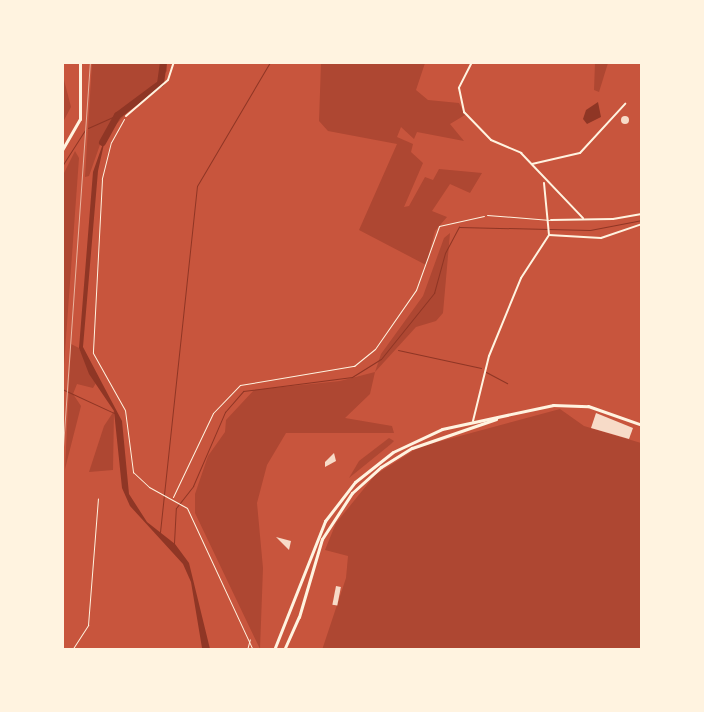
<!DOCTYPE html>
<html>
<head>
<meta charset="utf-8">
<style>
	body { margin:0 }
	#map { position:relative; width:704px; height:712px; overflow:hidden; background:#c8553d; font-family:"PT Serif",serif }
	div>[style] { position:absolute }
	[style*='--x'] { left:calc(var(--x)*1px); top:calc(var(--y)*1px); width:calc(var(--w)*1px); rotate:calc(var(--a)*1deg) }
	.green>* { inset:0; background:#ae4732 }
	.water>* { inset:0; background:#8f3625 }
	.stream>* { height:1px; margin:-0.5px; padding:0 0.5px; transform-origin:0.5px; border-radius:0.5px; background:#8f3625 }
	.river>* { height:7px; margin:-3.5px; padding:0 3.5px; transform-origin:3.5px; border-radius:3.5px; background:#8f3625 }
	.building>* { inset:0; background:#f7dbc8; transform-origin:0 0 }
	.round { border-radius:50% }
	.path>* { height:1px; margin:-0.5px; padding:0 0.5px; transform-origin:0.5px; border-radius:0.5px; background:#fff3e0 }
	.service>* { height:1px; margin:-0.5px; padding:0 0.5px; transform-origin:0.5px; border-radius:0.5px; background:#fff3e0 }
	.minor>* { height:2px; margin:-1px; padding:0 1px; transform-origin:1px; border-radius:1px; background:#fff3e0 }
	.secondary>* { height:3px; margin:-1.5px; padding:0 1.5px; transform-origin:1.5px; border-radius:1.5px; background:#fff3e0 }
	.trunk>* { height:3px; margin:-1.5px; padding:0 1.5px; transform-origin:1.5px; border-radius:1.5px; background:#fff3e0 }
	.rail>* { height:1px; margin:-0.5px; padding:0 0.5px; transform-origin:0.5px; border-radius:0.5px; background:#e9b49f }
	span { translate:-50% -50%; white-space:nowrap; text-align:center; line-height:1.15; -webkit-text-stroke:5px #fff3e0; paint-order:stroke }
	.frame { position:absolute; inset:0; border:64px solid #fff3e0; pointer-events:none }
</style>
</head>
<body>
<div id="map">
	<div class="green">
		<div style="clip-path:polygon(92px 63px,167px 63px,167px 71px,102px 139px,89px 176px,85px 177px)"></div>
		<div style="clip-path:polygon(321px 63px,425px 63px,416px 90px,428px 100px,459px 103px,465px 115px,450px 124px,464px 141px,417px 132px,414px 139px,401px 127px,397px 137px,413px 144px,411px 152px,423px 163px,404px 207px,409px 206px,425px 177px,433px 180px,439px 169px,482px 173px,470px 193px,450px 184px,432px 211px,447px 217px,435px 231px,426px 265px,359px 230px,397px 144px,328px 131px,319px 121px)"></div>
		<div style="clip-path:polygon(595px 63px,608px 63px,599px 92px,594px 90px)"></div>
		<div style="clip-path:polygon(62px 72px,71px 107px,63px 122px,62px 122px)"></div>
		<div style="clip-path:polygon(75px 151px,79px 158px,63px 379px,63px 175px)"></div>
		<div style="clip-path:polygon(450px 233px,443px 313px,436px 321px,416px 327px,375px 372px,370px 394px,345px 418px,392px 426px,394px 433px,286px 433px,267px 465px,257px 503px,263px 568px,260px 649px,195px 513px,195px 494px,208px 456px,225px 432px,226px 420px,254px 390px,340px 381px,375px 372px,381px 354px,423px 296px,444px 238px)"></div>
		<div style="clip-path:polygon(71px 344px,79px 348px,96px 383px,93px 388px,77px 384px,73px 394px,81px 406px,65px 469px)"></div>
		<div style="clip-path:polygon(560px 409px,584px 426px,641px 443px,641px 649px,322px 650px,346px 578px,348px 556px,325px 550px,336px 523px,375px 475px,419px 447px)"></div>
		<div style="clip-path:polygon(114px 411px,113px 470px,89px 472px,104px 426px)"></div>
		<div style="clip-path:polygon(389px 438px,394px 441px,391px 444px,349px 478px,359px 461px)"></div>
	</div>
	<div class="water">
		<div style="clip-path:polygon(598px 102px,601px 117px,587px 124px,583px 119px,586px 110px)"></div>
		<div style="clip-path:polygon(106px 135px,98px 171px,83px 347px,122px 421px,129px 494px,147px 522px,175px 544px,189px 563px,210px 649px,202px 648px,191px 582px,183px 564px,130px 506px,122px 488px,114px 411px,89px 374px,79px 348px,93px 172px)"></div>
	</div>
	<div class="stream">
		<div style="--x:88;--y:128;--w:32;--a:-24"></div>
		<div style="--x:62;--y:166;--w:43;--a:-57.4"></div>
		<div style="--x:398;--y:350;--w:85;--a:12.2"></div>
		<div style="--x:486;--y:372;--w:24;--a:28"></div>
		<div style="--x:62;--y:389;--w:60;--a:24.8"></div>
		<div style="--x:160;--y:532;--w:348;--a:-83.9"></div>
		<div style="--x:197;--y:186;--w:144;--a:-59.5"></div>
		<div style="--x:174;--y:543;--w:35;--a:-87"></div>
		<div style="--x:176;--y:508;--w:28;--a:-52"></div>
		<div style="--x:193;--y:486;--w:81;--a:-66.6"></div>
		<div style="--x:225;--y:412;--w:28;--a:-49"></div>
		<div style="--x:243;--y:391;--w:110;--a:-7.3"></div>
		<div style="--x:352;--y:377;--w:34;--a:-32"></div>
		<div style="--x:381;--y:359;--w:85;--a:-51.2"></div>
		<div style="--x:434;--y:293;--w:41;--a:-74.6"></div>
		<div style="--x:445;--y:253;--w:30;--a:-62"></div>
		<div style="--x:459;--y:227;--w:131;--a:1.3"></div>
		<div style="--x:590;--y:230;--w:53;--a:-10.9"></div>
	</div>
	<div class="river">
		<div style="--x:102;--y:142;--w:31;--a:-61"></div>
		<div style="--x:117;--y:115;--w:54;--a:-36.7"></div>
		<div style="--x:160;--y:83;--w:21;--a:-82"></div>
	</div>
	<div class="building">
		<div class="round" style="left:621px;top:116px;width:8px;height:8px"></div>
		<div style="clip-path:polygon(596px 413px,633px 428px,629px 439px,591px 428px)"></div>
		<div style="clip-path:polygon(334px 453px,336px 461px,325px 467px,325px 462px)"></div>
		<div style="clip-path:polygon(276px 537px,291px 541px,289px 550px)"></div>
		<div style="left:336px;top:586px;width:5px;height:19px;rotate:11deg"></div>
	</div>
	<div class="path">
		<div style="--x:124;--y:119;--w:26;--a:119"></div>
		<div style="--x:111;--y:142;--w:38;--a:104"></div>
		<div style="--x:102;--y:179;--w:174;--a:93"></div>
		<div style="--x:93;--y:353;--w:65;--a:60.7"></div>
		<div style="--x:125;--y:410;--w:63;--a:82.6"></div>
		<div style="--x:133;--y:472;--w:22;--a:43"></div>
		<div style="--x:149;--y:487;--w:43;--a:28.9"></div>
		<div style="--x:187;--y:508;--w:157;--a:65.1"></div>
		<div style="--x:173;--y:497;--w:93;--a:-64.5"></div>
		<div style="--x:213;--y:413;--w:39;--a:-46"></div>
		<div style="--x:240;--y:385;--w:116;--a:-9.5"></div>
		<div style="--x:354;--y:366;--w:27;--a:-39"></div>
		<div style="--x:375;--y:349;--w:72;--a:-55.2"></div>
		<div style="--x:416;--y:290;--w:68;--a:-70.2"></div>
		<div style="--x:439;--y:226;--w:46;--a:-12.5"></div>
		<div style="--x:247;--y:650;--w:11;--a:-75"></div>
	</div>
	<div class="service">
		<div style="--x:487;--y:215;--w:63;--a:4.5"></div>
		<div style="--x:72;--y:650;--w:30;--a:-57"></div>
		<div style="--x:88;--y:625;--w:127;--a:-85.5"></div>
	</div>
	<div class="minor">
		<div style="--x:472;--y:62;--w:29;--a:117"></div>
		<div style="--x:459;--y:88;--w:25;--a:78"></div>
		<div style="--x:464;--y:112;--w:39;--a:46"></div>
		<div style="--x:491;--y:140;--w:33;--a:23"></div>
		<div style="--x:521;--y:153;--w:90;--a:46.4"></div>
		<div style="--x:126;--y:116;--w:55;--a:-40.6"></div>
		<div style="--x:168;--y:80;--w:19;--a:-72"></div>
		<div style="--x:532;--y:164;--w:49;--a:-12.9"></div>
		<div style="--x:580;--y:153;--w:67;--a:-47.4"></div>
		<div style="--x:544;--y:183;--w:52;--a:84.5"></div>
		<div style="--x:551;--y:220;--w:62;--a:-0.9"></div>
		<div style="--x:613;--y:219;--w:29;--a:-10"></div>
		<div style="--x:549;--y:235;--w:52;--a:3.3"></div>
		<div style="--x:601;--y:238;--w:43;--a:-18.9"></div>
		<div style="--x:473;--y:421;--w:67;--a:-76.2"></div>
		<div style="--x:489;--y:356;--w:84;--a:-67.7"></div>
		<div style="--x:521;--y:278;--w:51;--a:-56.9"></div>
	</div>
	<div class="secondary">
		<div style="--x:62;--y:150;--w:36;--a:-60"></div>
		<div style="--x:80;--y:119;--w:57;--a:-90"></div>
	</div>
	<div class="trunk">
		<div style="--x:274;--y:650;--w:139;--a:-68.4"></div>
		<div style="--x:325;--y:521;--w:49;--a:-52.4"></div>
		<div style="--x:355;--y:482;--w:48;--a:-38.3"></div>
		<div style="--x:393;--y:452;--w:54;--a:-25.1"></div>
		<div style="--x:442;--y:429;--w:114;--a:-12.2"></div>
		<div style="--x:553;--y:405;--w:35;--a:2"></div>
		<div style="--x:588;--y:406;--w:57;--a:19.4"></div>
		<div style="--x:284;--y:650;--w:36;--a:-66"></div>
		<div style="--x:299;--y:617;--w:81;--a:-73.6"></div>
		<div style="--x:322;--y:539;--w:55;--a:-56.9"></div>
		<div style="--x:352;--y:493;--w:39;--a:-42"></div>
		<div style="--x:381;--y:467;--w:36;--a:-32"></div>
		<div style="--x:412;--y:448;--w:89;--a:-19"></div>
	</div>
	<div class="rail">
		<div style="--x:62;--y:461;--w:400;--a:-86"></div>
	</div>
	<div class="frame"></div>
</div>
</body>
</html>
